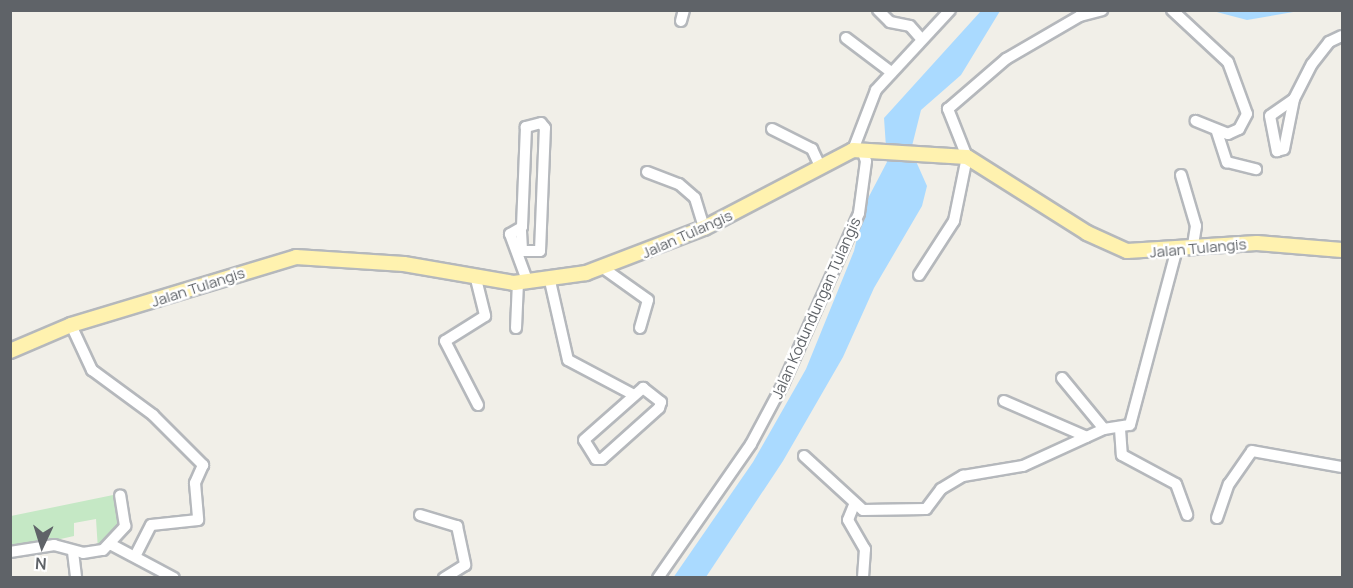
<!DOCTYPE html>
<html>
<head>
<meta charset="utf-8">
<style>
	body { margin:0 }
	#map { position:relative; width:1353px; height:588px; overflow:hidden; background:#f1efe8; font-family:Manrope,sans-serif }
	div>[style] { position:absolute }
	[style*='--x'] { left:calc(var(--x)*1px); top:calc(var(--y)*1px); width:calc(var(--w)*1px); rotate:calc(var(--a)*1deg) }
	.green>* { inset:0; background:#c5e8c5 }
	.water>* { inset:0; background:#aadaff }
	.roads { filter:drop-shadow(2px 0 #b5b8bc) drop-shadow(-2px 0 #b5b8bc) drop-shadow(0 2px #b5b8bc) drop-shadow(0 -2px #b5b8bc) }
	.minor>* { height:10px; margin:-5px; padding:0 5px; transform-origin:5px; border-radius:5px; background:#fff }
	.major>* { height:14px; margin:-7px; padding:0 7px; transform-origin:7px; border-radius:7px; background:#fff2af }
	span { translate:-50% -50%; white-space:nowrap; text-align:center; line-height:1.15; -webkit-text-stroke:5px #fff; paint-order:stroke }
	.street-label { font-size:15px; color:#5f6368 }
	.frame { position:absolute; inset:0; border:12px solid #5f6368; pointer-events:none }
	.north { position:absolute; left:12px; top:516px; width:60px; height:60px; -webkit-text-stroke:4px #fff; paint-order:stroke; rotate:184deg; font-size:16px; font-weight:700; line-height:24px; text-align:center; color:#5f6368 }
	.north::after { content:''; display:block; margin:auto; width:21px; height:27px; background:#5f6368; clip-path:polygon(50% 0,100% 100%,50% 72%,0 100%) }
</style>
</head>
<body>
<div id="map">
	<div class="green">
		<div style="clip-path:polygon(118px 494px,124px 525px,98px 550px,96px 519px,74px 523px,74px 536px,11px 550px,11px 516px)"></div>
	</div>
	<div class="water">
		<div style="clip-path:polygon(981px 11px,1000px 11px,961px 75px,921px 110px,911px 150px,927px 186px,922px 206px,874px 288px,843px 357px,783px 461px,706px 577px,673px 578px,753px 462px,806px 369px,854px 251px,865px 204px,887px 162px,884px 118px)"></div>
		<div style="clip-path:polygon(1213px 11px,1299px 11px,1247px 20px)"></div>
	</div>
	<div class="roads">
		<div class="minor">
			<div style="--x:878;--y:10;--w:17;--a:45"></div>
			<div style="--x:890;--y:22;--w:20;--a:11"></div>
			<div style="--x:910;--y:26;--w:18;--a:49"></div>
			<div style="--x:1172;--y:10;--w:76;--a:42.9"></div>
			<div style="--x:1228;--y:62;--w:55;--a:69.9"></div>
			<div style="--x:1247;--y:114;--w:17;--a:118"></div>
			<div style="--x:1239;--y:129;--w:12;--a:156"></div>
			<div style="--x:1228;--y:134;--w:35;--a:-158"></div>
			<div style="--x:681;--y:21;--w:11;--a:-75"></div>
			<div style="--x:846;--y:38;--w:56;--a:37.1"></div>
			<div style="--x:1294;--y:99;--w:29;--a:145"></div>
			<div style="--x:1270;--y:116;--w:36;--a:79"></div>
			<div style="--x:1277;--y:151;--w:7;--a:-16"></div>
			<div style="--x:1284;--y:149;--w:51;--a:-78.7"></div>
			<div style="--x:1294;--y:99;--w:39;--a:-63"></div>
			<div style="--x:1312;--y:64;--w:28;--a:-52"></div>
			<div style="--x:1329;--y:42;--w:14;--a:-25"></div>
			<div style="--x:772;--y:129;--w:45;--a:26.6"></div>
			<div style="--x:812;--y:149;--w:19;--a:65"></div>
			<div style="--x:1217;--y:132;--w:32;--a:72"></div>
			<div style="--x:1227;--y:162;--w:30;--a:14"></div>
			<div style="--x:853;--y:150;--w:64;--a:-69"></div>
			<div style="--x:876;--y:90;--w:109;--a:-47.2"></div>
			<div style="--x:647;--y:172;--w:34;--a:21"></div>
			<div style="--x:679;--y:184;--w:21;--a:41"></div>
			<div style="--x:695;--y:198;--w:31;--a:73"></div>
			<div style="--x:1181;--y:175;--w:53;--a:73.6"></div>
			<div style="--x:1196;--y:226;--w:24;--a:99"></div>
			<div style="--x:521;--y:231;--w:20;--a:87"></div>
			<div style="--x:522;--y:251;--w:18;--a:0"></div>
			<div style="--x:540;--y:251;--w:123;--a:-87.7"></div>
			<div style="--x:545;--y:128;--w:6;--a:-129"></div>
			<div style="--x:541;--y:123;--w:16;--a:165"></div>
			<div style="--x:526;--y:127;--w:100;--a:92.3"></div>
			<div style="--x:522;--y:227;--w:14;--a:150"></div>
			<div style="--x:510;--y:234;--w:52;--a:69.8"></div>
			<div style="--x:603;--y:268;--w:55;--a:35.4"></div>
			<div style="--x:648;--y:300;--w:29;--a:106"></div>
			<div style="--x:919;--y:275;--w:64;--a:-57.1"></div>
			<div style="--x:954;--y:221;--w:65;--a:-78.5"></div>
			<div style="--x:967;--y:157;--w:52;--a:-111.6"></div>
			<div style="--x:948;--y:109;--w:77;--a:-40.8"></div>
			<div style="--x:1006;--y:59;--w:86;--a:-30.2"></div>
			<div style="--x:1080;--y:16;--w:23;--a:-15"></div>
			<div style="--x:476;--y:279;--w:38;--a:76"></div>
			<div style="--x:485;--y:316;--w:47;--a:148"></div>
			<div style="--x:445;--y:341;--w:72;--a:62.7"></div>
			<div style="--x:550;--y:281;--w:81;--a:77.2"></div>
			<div style="--x:568;--y:360;--w:75;--a:27.9"></div>
			<div style="--x:71;--y:325;--w:50;--a:65"></div>
			<div style="--x:92;--y:370;--w:76;--a:36.4"></div>
			<div style="--x:153;--y:415;--w:71;--a:45"></div>
			<div style="--x:203;--y:465;--w:20;--a:114"></div>
			<div style="--x:195;--y:483;--w:37;--a:85"></div>
			<div style="--x:198;--y:520;--w:47;--a:173.9"></div>
			<div style="--x:151;--y:525;--w:31;--a:117"></div>
			<div style="--x:516;--y:328;--w:45;--a:-87.5"></div>
			<div style="--x:1062;--y:378;--w:66;--a:50.5"></div>
			<div style="--x:643;--y:388;--w:23;--a:38"></div>
			<div style="--x:661;--y:402;--w:6;--a:108"></div>
			<div style="--x:659;--y:408;--w:76;--a:138.2"></div>
			<div style="--x:602;--y:459;--w:6;--a:180"></div>
			<div style="--x:596;--y:459;--w:22;--a:-122"></div>
			<div style="--x:584;--y:440;--w:79;--a:-41.4"></div>
			<div style="--x:1004;--y:401;--w:90;--a:23.4"></div>
			<div style="--x:1120;--y:429;--w:26;--a:86"></div>
			<div style="--x:1122;--y:455;--w:61;--a:28.2"></div>
			<div style="--x:1176;--y:484;--w:33;--a:70"></div>
			<div style="--x:804;--y:456;--w:80;--a:42.5"></div>
			<div style="--x:863;--y:510;--w:63;--a:-0.9"></div>
			<div style="--x:926;--y:509;--w:25;--a:-53"></div>
			<div style="--x:941;--y:489;--w:26;--a:-31"></div>
			<div style="--x:963;--y:476;--w:61;--a:-9.5"></div>
			<div style="--x:1023;--y:466;--w:89;--a:-24.6"></div>
			<div style="--x:1104;--y:429;--w:26;--a:-9"></div>
			<div style="--x:1130;--y:425;--w:179;--a:-75.1"></div>
			<div style="--x:854;--y:505;--w:16;--a:112"></div>
			<div style="--x:848;--y:520;--w:34;--a:60"></div>
			<div style="--x:865;--y:549;--w:29;--a:94"></div>
			<div style="--x:420;--y:515;--w:39;--a:17"></div>
			<div style="--x:457;--y:526;--w:40;--a:78"></div>
			<div style="--x:465;--y:565;--w:25;--a:148"></div>
			<div style="--x:1217;--y:518;--w:36;--a:-71"></div>
			<div style="--x:1229;--y:484;--w:40;--a:-55.1"></div>
			<div style="--x:1252;--y:451;--w:91;--a:10.1"></div>
			<div style="--x:112;--y:545;--w:70;--a:28"></div>
			<div style="--x:10;--y:552;--w:45;--a:-9"></div>
			<div style="--x:54;--y:545;--w:30;--a:15"></div>
			<div style="--x:83;--y:553;--w:20;--a:-9"></div>
			<div style="--x:103;--y:550;--w:33;--a:-47"></div>
			<div style="--x:125;--y:526;--w:31;--a:-99"></div>
			<div style="--x:73;--y:552;--w:26;--a:83"></div>
			<div style="--x:658;--y:578;--w:163;--a:-55.2"></div>
			<div style="--x:751;--y:444;--w:68;--a:-61.9"></div>
			<div style="--x:783;--y:384;--w:187;--a:-66"></div>
			<div style="--x:859;--y:213;--w:52;--a:-82.3"></div>
			<div style="--x:866;--y:161;--w:12;--a:-110"></div>
		</div>
		<div class="major">
			<div style="--x:10;--y:351;--w:66;--a:-23.1"></div>
			<div style="--x:71;--y:325;--w:235;--a:-16.8"></div>
			<div style="--x:296;--y:257;--w:108;--a:3.7"></div>
			<div style="--x:404;--y:264;--w:112;--a:9.8"></div>
			<div style="--x:514;--y:283;--w:73;--a:-7.9"></div>
			<div style="--x:586;--y:273;--w:126;--a:-20.9"></div>
			<div style="--x:704;--y:228;--w:168;--a:-27.6"></div>
			<div style="--x:853;--y:150;--w:114;--a:3.5"></div>
			<div style="--x:967;--y:157;--w:142;--a:32.3"></div>
			<div style="--x:1087;--y:233;--w:44;--a:24.2"></div>
			<div style="--x:1127;--y:251;--w:130;--a:-3.5"></div>
			<div style="--x:1257;--y:243;--w:85;--a:4.7"></div>
		</div>
	</div>
	<div class="street-label">
		<span style="left:687px;top:234px;rotate:-24deg">Jalan Tulangis</span>
		<span style="left:1198px;top:248px;rotate:-5deg">Jalan Tulangis</span>
		<span style="left:198px;top:287px;rotate:-18deg">Jalan Tulangis</span>
		<span style="left:816px;top:308px;rotate:-66deg">Jalan Kodundungan Tulangis</span>
	</div>
	<div class="frame"></div>
	<div class="north">N</div>
</div>
</body>
</html>
